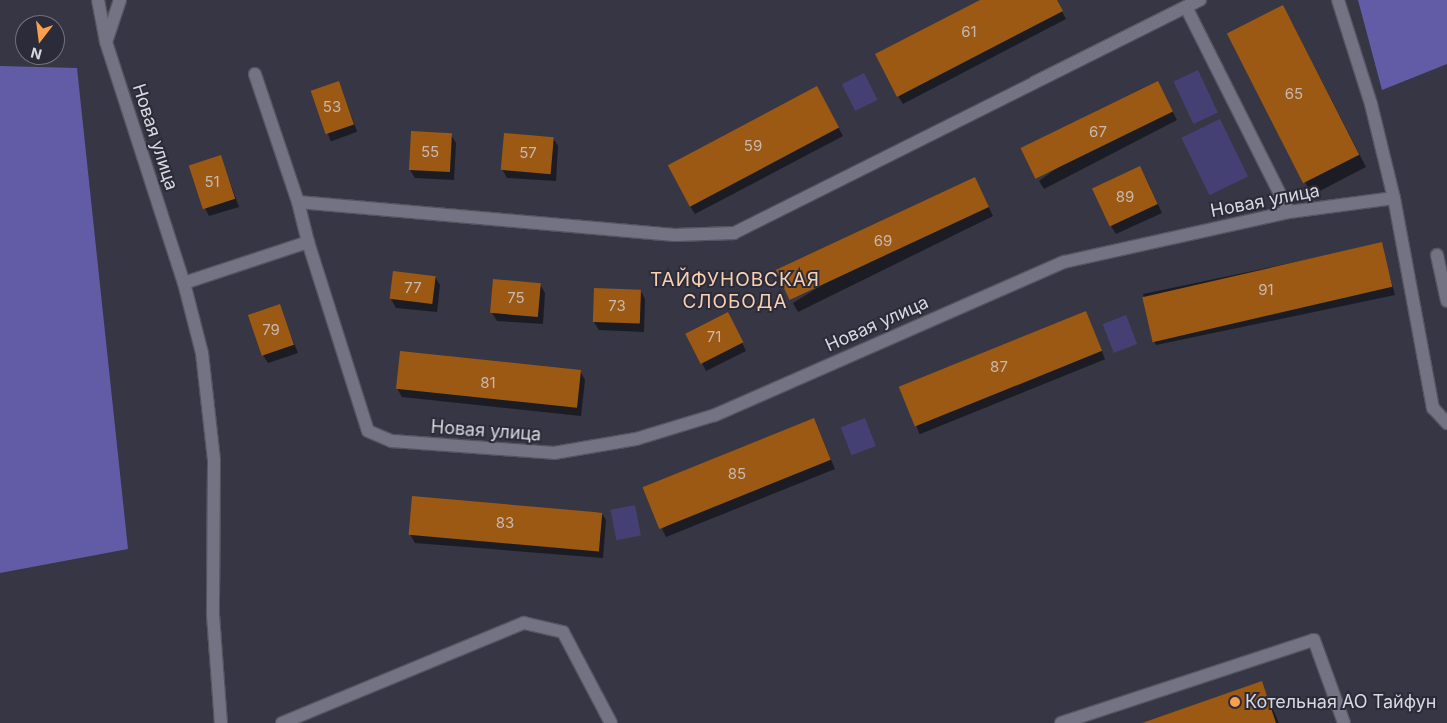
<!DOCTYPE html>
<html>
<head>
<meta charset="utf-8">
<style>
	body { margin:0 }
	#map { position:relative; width:1447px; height:723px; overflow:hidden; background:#363644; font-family:Inter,sans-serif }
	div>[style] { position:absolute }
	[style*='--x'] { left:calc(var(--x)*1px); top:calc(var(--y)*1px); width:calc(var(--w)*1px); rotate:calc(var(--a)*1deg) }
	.green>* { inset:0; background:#444073; transform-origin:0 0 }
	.forest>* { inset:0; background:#625ca7 }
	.shadow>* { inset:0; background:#0007; transform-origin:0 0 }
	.building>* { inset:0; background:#9b5914; transform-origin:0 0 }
	.roads { filter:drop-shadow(1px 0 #555561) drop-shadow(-1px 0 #555561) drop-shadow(0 1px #555561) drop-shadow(0 -1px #555561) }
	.service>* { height:12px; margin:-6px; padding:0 6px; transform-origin:6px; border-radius:6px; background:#737384 }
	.minor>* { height:12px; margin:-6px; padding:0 6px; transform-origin:6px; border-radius:6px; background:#737384 }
	.dots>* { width:14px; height:14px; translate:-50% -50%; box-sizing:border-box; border:2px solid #2c2b39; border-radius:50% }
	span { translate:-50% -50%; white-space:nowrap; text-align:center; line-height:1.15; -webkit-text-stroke:4px #2c2b39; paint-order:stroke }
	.number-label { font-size:15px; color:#c9b8ae }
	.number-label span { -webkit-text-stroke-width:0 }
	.street-label { font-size:18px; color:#d8d8e1 }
	.poi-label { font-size:18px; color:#d8d8e1 }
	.left { translate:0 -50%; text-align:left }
	.neighbourhood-label { font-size:19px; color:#f7d0b2; letter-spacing:1px }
	.north { position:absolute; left:15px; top:15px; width:50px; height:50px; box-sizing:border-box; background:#2c2b39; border:1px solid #71707c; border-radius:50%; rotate:195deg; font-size:14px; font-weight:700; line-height:20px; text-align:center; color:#d8d8e1 }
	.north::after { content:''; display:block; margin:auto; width:18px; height:22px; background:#f99f4d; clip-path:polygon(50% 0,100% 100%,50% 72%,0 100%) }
</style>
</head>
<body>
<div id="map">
	<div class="green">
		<div style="left:1198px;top:70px;width:47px;height:27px;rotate:65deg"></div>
		<div style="left:864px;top:73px;width:30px;height:25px;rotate:63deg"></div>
		<div style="left:1220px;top:119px;width:64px;height:43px;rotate:64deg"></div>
		<div style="left:1126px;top:315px;width:31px;height:25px;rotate:69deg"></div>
		<div style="left:865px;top:418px;width:30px;height:26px;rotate:69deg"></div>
		<div style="left:635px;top:505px;width:31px;height:25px;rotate:79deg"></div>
	</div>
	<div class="forest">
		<div style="clip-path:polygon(1358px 0,1447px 0,1447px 64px,1382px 90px)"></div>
		<div style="clip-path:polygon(0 66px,77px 68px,128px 549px,0 573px)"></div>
	</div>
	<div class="shadow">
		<div style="clip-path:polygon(983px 0,1056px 0,1066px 19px,903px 104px,898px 96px)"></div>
		<div style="clip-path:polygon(1290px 19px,1366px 167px,1312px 195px,1305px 182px)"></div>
		<div style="left:339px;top:82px;width:53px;height:28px;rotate:70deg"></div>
		<div style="clip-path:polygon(1162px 91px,1177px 120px,1044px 189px,1039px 181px)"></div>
		<div style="clip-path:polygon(821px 96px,843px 136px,695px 214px,690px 206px)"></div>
		<div style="clip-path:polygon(451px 135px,456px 143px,454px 180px,415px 178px,410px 170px)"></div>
		<div style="clip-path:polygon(553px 138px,558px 146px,556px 181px,507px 178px,502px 169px)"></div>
		<div style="clip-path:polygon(221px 157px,239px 207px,209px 216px,205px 208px)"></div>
		<div style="clip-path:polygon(1145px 176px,1162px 213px,1116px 234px,1111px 226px)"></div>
		<div style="clip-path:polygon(979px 187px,993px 216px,798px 312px,793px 303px)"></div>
		<div style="clip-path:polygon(1381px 244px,1395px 295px,1156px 345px,1152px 337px,1143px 294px)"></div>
		<div style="clip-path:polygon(394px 273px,435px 277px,440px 285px,437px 312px,396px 308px,391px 299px)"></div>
		<div style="clip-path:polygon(540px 284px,545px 293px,543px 324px,497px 321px,492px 313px)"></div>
		<div style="clip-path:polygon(641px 291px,645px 299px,644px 332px,599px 330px,594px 322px)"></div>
		<div style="clip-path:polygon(279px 305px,298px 353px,268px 363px,263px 355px)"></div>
		<div style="left:1086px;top:312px;width:51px;height:200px;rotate:68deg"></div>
		<div style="clip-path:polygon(732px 322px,746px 351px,706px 371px,687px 333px)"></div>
		<div style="clip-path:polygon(580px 371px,585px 380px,581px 416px,402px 397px,397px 388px)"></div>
		<div style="clip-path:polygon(818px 428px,835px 469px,666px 537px,662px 529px)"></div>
		<div style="clip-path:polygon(601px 512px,606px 520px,603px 558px,415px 543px,410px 534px)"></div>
		<div style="clip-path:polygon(1261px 682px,1279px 723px,1145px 723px)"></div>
	</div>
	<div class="building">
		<div style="clip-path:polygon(980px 0,1057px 0,1063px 11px,897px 97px,875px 54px)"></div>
		<div style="left:1283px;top:5px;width:168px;height:63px;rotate:63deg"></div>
		<div style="left:339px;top:81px;width:46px;height:30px;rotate:71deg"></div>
		<div style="left:1158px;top:81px;width:34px;height:153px;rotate:64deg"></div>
		<div style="left:817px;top:86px;width:47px;height:169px;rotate:62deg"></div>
		<div style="left:411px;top:131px;width:41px;height:39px;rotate:3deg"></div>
		<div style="left:504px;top:133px;width:50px;height:37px;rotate:5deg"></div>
		<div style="left:221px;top:155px;width:46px;height:34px;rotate:72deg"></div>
		<div style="left:1140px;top:166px;width:42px;height:53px;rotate:65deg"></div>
		<div style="left:975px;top:177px;width:33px;height:220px;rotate:65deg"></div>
		<div style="left:1382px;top:242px;width:46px;height:246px;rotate:77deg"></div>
		<div style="left:393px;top:271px;width:43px;height:28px;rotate:7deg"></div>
		<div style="left:493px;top:279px;width:48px;height:34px;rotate:5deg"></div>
		<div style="left:594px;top:288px;width:47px;height:34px;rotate:2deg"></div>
		<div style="left:280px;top:304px;width:43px;height:34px;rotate:71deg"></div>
		<div style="left:1086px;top:311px;width:43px;height:202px;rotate:68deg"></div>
		<div style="left:728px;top:312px;width:34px;height:48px;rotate:63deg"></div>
		<div style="left:400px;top:351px;width:182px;height:38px;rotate:6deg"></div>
		<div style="left:814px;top:418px;width:45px;height:185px;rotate:68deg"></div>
		<div style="left:412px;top:496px;width:191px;height:39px;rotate:5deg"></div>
		<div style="clip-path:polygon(1262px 681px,1276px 723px,1142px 723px)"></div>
	</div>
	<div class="roads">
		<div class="service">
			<div style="--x:106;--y:42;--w:44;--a:-71.6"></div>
			<div style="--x:1437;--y:255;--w:47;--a:77.7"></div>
			<div style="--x:282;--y:723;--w:262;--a:-22.5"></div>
			<div style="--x:524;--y:623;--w:40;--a:13"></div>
			<div style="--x:563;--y:632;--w:103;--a:62.2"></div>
			<div style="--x:1061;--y:723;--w:266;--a:-18.2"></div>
			<div style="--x:1314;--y:640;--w:88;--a:70.1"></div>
		</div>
		<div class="minor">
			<div style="--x:98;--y:0;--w:43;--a:79.2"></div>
			<div style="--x:106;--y:42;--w:253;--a:72.1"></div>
			<div style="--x:184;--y:283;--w:72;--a:75.6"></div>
			<div style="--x:202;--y:353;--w:108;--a:83.6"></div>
			<div style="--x:214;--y:460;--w:155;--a:90.4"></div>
			<div style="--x:213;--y:615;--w:108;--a:85.8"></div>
			<div style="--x:1338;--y:0;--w:109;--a:72.4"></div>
			<div style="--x:1371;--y:104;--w:97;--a:76.3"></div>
			<div style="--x:1394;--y:198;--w:214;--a:79.5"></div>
			<div style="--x:1433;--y:408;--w:21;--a:47"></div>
			<div style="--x:1186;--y:7;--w:229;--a:63.3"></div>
			<div style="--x:298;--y:202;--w:378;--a:5"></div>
			<div style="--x:675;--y:235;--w:59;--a:-1.9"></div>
			<div style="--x:734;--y:233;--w:521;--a:-26.57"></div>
			<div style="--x:308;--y:242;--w:198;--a:72.4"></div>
			<div style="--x:368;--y:431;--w:26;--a:23"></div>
			<div style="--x:392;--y:441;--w:162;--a:4.2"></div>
			<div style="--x:554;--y:453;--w:83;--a:-9.7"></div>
			<div style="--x:636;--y:439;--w:83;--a:-16.9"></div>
			<div style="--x:715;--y:415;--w:381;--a:-23.7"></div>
			<div style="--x:1064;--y:262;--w:230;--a:-12.5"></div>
			<div style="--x:1289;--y:212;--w:106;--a:-7.6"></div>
			<div style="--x:184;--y:283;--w:131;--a:-18.3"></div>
			<div style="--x:308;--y:242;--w:41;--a:-104"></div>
			<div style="--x:298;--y:202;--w:135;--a:-108.6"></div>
		</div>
	</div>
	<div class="dots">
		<div style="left:1235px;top:702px;background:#f99f4d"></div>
	</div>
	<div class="number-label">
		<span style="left:969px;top:32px">61</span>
		<span style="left:1294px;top:94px">65</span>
		<span style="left:332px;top:107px">53</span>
		<span style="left:1098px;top:132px">67</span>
		<span style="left:753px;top:146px">59</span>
		<span style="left:430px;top:152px">55</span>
		<span style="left:528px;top:153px">57</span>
		<span style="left:212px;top:182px">51</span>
		<span style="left:1125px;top:197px">89</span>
		<span style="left:883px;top:241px">69</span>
		<span style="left:413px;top:288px">77</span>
		<span style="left:1266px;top:290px">91</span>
		<span style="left:516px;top:298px">75</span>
		<span style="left:617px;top:306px">73</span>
		<span style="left:271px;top:330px">79</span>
		<span style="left:714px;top:337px">71</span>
		<span style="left:999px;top:367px">87</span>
		<span style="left:488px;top:383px">81</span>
		<span style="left:737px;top:474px">85</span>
		<span style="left:505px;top:523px">83</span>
	</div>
	<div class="street-label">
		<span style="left:155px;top:137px;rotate:72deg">Новая улица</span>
		<span style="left:1265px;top:201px;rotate:-11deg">Новая улица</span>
		<span style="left:877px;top:324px;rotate:-24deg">Новая улица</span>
		<span style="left:486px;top:431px;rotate:4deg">Новая улица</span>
	</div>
	<div class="poi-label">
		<span class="left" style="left:1245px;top:702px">Котельная АО Тайфун</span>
	</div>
	<div class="neighbourhood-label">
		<span style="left:735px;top:291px">ТАЙФУНОВСКАЯ<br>СЛОБОДА</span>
	</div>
	<div class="north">N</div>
</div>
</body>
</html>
